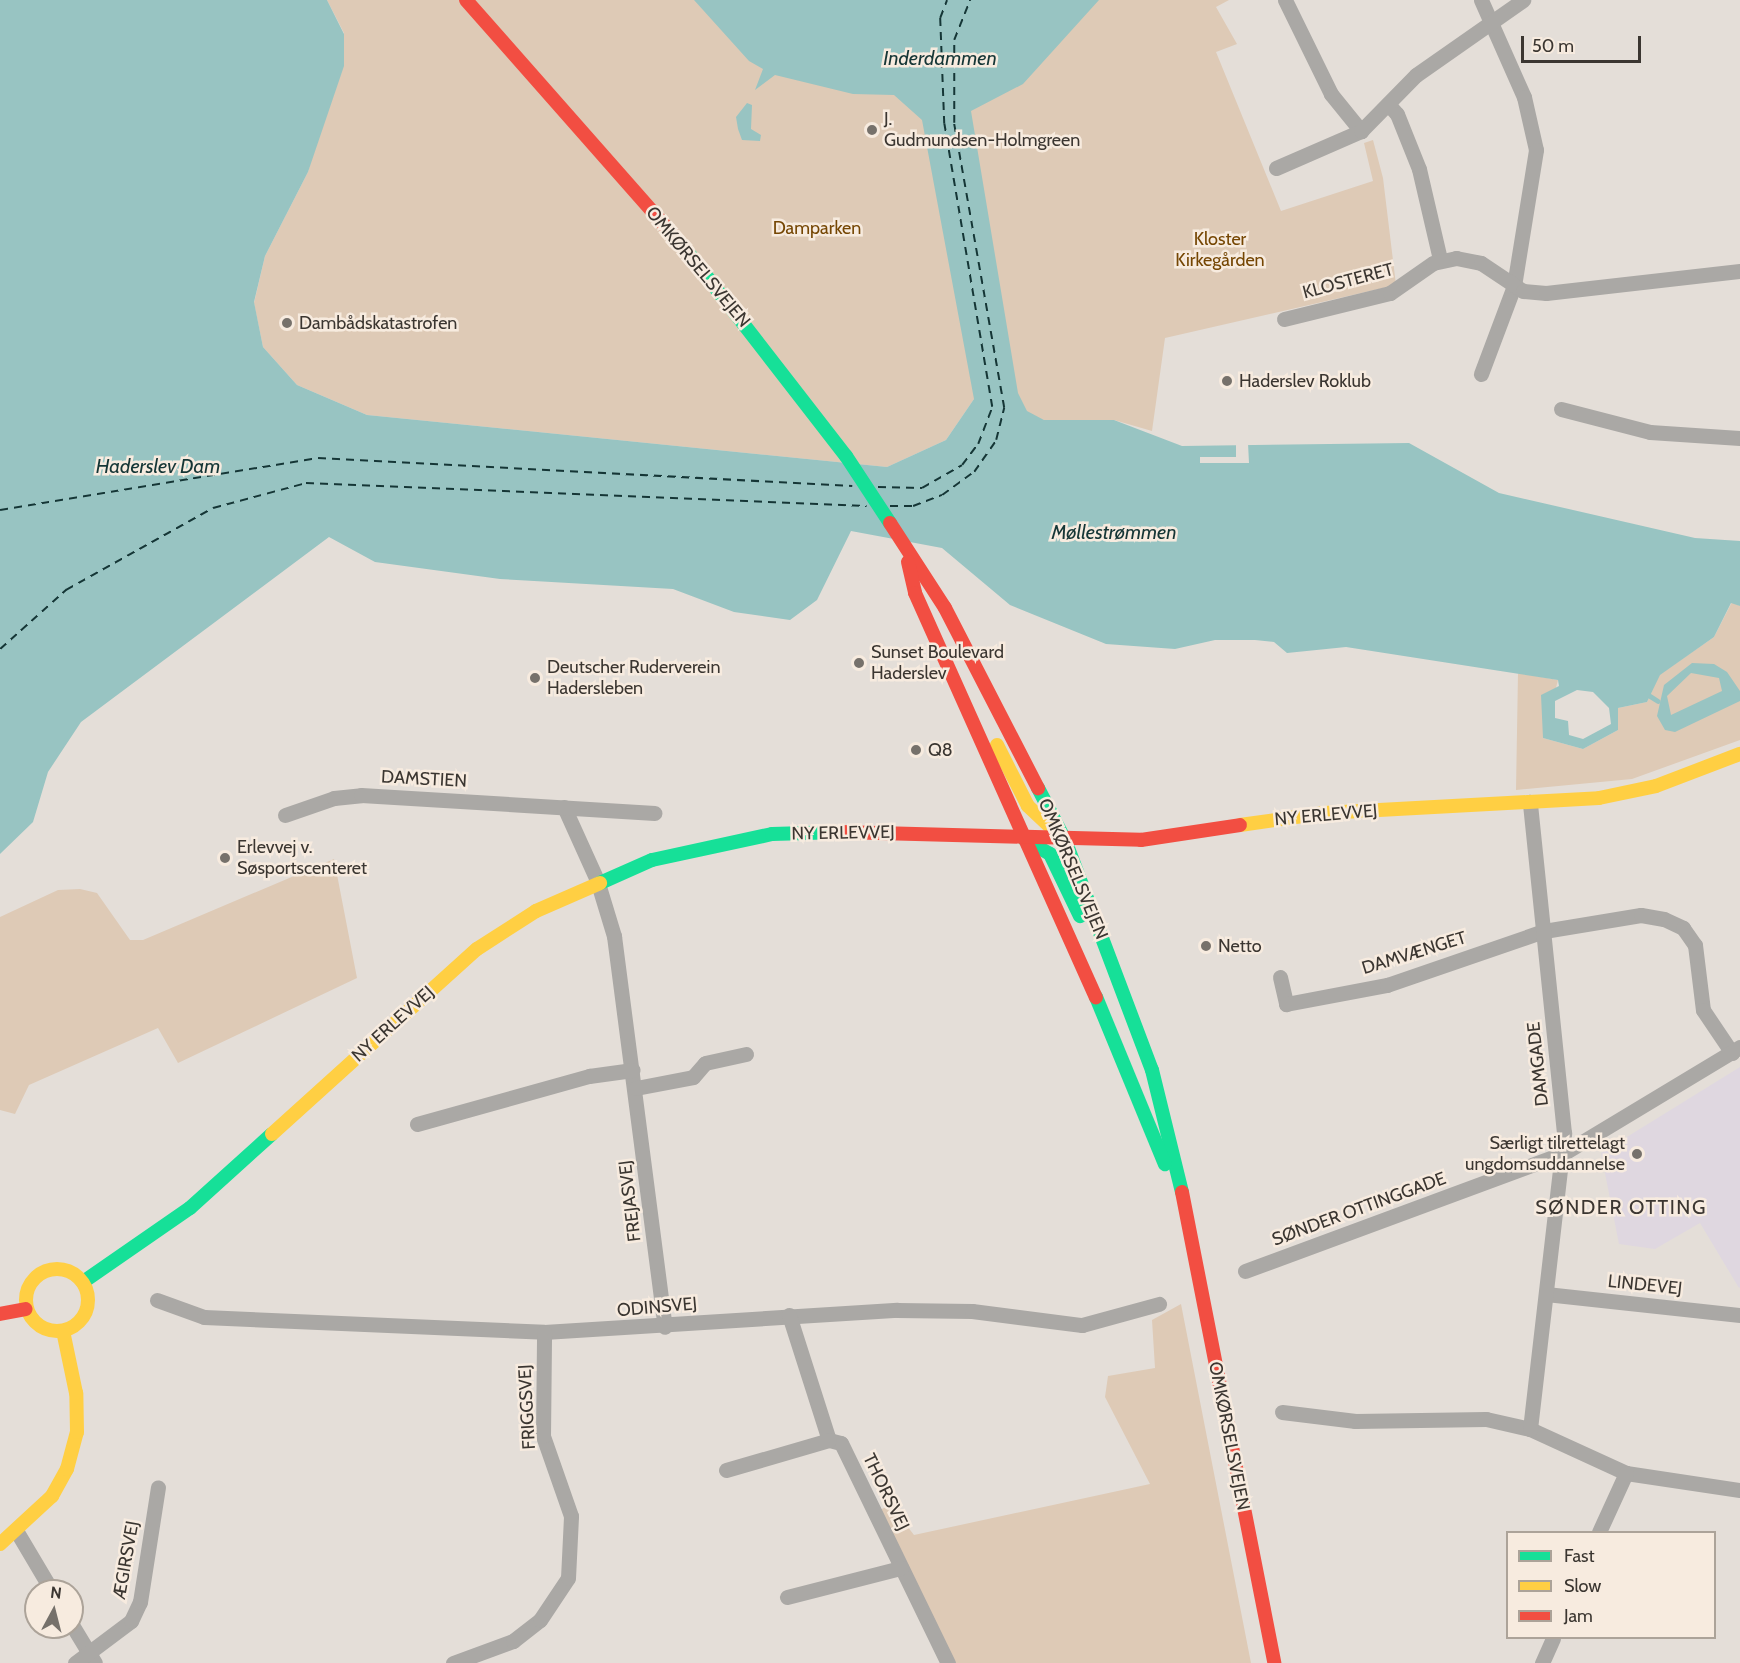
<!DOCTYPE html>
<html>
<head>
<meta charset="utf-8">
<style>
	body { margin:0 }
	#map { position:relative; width:1740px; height:1663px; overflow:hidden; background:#e4ded8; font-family:Cabin,sans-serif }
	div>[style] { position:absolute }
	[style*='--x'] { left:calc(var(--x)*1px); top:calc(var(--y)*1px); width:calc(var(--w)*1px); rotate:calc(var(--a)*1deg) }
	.education>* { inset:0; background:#dfd7e0 }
	.green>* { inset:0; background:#decab6 }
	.water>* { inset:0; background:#98c4c2 }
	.pier>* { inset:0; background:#e4ded8 }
	.stream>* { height:4.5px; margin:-2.25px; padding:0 2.25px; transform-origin:2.25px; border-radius:2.25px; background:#98c4c2 }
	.ferry>* { height:1.5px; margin-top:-0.75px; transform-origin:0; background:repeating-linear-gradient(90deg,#153636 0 8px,transparent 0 14px) }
	.street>* { height:15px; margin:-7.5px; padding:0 7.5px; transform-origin:7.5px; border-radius:7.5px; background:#aaa8a5 }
	.fast>* { height:14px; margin:-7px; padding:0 7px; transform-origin:7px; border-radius:7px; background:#16e098 }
	.slow>* { height:14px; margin:-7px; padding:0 7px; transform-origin:7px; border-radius:7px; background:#ffcf43 }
	.slow>.ring { margin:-7px; padding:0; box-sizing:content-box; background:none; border:14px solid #ffcf43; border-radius:50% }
	.jam>* { height:14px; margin:-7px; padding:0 7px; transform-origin:7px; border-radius:7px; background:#f24e42 }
	.dots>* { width:16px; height:16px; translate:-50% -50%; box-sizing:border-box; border:3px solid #f7ebdf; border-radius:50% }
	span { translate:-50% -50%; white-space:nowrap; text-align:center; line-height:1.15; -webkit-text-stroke:5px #f7ebdf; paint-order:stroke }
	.poi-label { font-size:18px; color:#3b3631 }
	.left { translate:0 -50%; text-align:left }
	.right { translate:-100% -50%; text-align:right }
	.park-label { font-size:18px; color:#754603 }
	.street-label { font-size:18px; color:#3b3631 }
	.water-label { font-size:20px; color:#153636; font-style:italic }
	.neighbourhood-label { font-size:20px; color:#3b3631; letter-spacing:1.5px }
	.legend { position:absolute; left:1506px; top:1531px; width:210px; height:108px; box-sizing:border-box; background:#f7ebdf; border:2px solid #aca399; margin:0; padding:8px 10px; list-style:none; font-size:18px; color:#3b3631 }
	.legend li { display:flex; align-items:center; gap:12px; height:30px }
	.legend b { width:30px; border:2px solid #aca399 }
	.north { position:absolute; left:24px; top:1579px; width:60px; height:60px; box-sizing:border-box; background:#f7ebdf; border:2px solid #aca399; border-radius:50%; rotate:7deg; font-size:16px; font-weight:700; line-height:24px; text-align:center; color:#3b3631 }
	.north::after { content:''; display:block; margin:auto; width:21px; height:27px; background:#76716b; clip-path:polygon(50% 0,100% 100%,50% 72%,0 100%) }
	.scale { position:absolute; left:1521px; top:36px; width:120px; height:27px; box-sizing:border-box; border:3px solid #3b3631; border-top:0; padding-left:8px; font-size:18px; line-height:21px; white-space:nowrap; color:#3b3631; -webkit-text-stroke:4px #f7ebdf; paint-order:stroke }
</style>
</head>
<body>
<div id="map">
	<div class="education">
		<div style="clip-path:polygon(1740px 1067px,1740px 1287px,1739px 1288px,1700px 1223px,1655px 1249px,1619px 1244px,1601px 1153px)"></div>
	</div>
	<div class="green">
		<div style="clip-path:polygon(327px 0,1229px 0,1216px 7px,1237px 44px,1216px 52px,1281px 211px,1373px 181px,1364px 143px,1373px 140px,1383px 178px,1396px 285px,1165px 338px,1152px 431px,1114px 420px,1044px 420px,974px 399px,946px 440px,887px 467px,367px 415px,297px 385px,263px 347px,254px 303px,265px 256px,308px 172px,344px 33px)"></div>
		<div style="clip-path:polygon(1732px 602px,1740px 606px,1740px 740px,1632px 779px,1516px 790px,1518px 673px,1558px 680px,1543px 738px,1583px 749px,1618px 730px,1618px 708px,1647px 702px,1659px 675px,1714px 637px)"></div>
		<div style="clip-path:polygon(334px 859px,357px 978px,178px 1063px,158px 1028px,29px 1085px,15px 1114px,0 1110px,0 917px,58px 890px,80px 889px,97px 893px,130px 940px,143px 940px)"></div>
		<div style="clip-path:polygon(1181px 1304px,1251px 1663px,951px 1663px,877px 1511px,891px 1505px,914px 1535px,1150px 1484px,1105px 1397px,1108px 1376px,1155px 1368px,1152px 1320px)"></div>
	</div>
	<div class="water">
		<div style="clip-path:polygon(evenodd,0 0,327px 0,344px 34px,344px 66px,308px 172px,265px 256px,254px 302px,263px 347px,297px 385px,367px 415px,887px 467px,946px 440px,974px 399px,922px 120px,894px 95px,853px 94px,775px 75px,755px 90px,763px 69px,749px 61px,694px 0,1099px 0,1023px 84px,971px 111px,1018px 393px,1027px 411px,1044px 420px,1114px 420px,1182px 446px,1409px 443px,1499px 493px,1695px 538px,1740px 541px,1740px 606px,1731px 603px,1714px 637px,1660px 675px,1647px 702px,1618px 708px,1618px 730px,1583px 749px,1543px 738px,1541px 695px,1559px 686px,1558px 680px,1346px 647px,1287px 653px,1274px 642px,1255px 640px,1215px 640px,1175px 649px,1106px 644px,1010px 605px,942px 548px,851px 531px,817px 600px,790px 620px,734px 612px,673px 589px,500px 579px,375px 562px,329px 537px,81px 722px,48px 772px,33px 822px,0 854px,0 0,1577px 690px,1593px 692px,1609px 708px,1611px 724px,1583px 739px,1569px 735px,1568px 721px,1555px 718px,1555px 701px,1577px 690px)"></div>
		<div style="clip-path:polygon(747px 103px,752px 105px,751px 129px,761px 135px,760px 141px,742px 140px,738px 129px,736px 117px)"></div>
		<div style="clip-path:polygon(evenodd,1692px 663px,1714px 664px,1727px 672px,1740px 691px,1740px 701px,1675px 732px,1665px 730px,1657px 716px,1664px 685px,1692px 663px,1691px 673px,1719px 678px,1722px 691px,1671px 715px,1667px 696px,1691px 673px)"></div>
	</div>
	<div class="pier">
		<div style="clip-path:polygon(1248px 443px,1249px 463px,1200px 463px,1200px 457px,1236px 457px,1236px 444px)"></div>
	</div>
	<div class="stream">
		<div style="--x:1650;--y:696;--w:9;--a:32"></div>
	</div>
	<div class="ferry">
		<div style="--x:878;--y:487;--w:44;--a:1.3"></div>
		<div style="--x:922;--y:488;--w:46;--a:-29.9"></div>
		<div style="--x:962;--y:465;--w:26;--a:-53"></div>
		<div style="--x:978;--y:444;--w:40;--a:-69"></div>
		<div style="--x:992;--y:407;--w:287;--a:-99.6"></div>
		<div style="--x:944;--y:124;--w:106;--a:-92.2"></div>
		<div style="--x:940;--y:18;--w:19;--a:-69"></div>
		<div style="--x:890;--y:506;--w:23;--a:0"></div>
		<div style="--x:913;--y:506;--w:31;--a:-21"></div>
		<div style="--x:942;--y:495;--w:39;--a:-36"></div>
		<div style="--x:974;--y:472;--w:39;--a:-55"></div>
		<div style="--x:996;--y:440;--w:33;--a:-76"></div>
		<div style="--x:1004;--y:408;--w:289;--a:-100"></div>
		<div style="--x:954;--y:123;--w:83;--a:-90"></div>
		<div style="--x:954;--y:40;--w:43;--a:-68.2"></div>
		<div style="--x:0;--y:510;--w:322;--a:-9.3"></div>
		<div style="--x:318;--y:458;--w:535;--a:3"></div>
		<div style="--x:0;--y:649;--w:89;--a:-41.8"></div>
		<div style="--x:66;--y:590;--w:168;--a:-29.2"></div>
		<div style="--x:213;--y:508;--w:96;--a:-15"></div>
		<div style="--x:306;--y:483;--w:561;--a:2.35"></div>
	</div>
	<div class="street">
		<div style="--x:1285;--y:0;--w:105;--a:63.9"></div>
		<div style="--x:1331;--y:94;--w:48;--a:51"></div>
		<div style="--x:1481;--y:0;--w:106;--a:66.1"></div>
		<div style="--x:1524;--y:97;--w:54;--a:77.2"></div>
		<div style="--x:1536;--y:150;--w:138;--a:99.2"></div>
		<div style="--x:1514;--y:286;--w:94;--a:110.6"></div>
		<div style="--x:1388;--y:104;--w:13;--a:48"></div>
		<div style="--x:1397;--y:114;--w:59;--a:68.2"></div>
		<div style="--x:1419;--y:169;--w:92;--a:76.9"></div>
		<div style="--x:1276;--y:168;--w:93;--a:-23.5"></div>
		<div style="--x:1361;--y:131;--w:78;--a:-45.5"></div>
		<div style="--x:1416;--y:75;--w:131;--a:-35"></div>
		<div style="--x:1284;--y:319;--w:109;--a:-13.8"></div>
		<div style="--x:1390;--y:293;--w:52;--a:-34.9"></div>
		<div style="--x:1433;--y:263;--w:24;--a:-12"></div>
		<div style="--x:1456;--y:258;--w:25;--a:11"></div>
		<div style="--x:1481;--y:263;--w:50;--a:33.7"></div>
		<div style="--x:1523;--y:291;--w:23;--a:5"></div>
		<div style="--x:1546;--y:293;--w:195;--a:-6.5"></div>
		<div style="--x:1561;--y:409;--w:92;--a:14.5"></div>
		<div style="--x:1650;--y:432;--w:90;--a:3.8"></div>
		<div style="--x:564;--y:807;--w:80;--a:65.7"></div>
		<div style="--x:597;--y:880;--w:59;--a:73.1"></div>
		<div style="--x:614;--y:936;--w:394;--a:82.6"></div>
		<div style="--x:285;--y:815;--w:52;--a:-19.1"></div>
		<div style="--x:334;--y:798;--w:27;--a:-6"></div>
		<div style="--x:361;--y:795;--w:294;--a:3.5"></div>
		<div style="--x:1280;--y:977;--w:28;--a:77"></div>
		<div style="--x:1286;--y:1004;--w:103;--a:-10.7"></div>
		<div style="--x:1387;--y:985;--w:166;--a:-19"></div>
		<div style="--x:1544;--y:931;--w:98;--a:-9.4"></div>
		<div style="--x:1641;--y:915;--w:23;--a:10"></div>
		<div style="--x:1664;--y:919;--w:21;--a:25"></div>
		<div style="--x:1683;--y:928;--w:21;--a:55"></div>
		<div style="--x:1695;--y:945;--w:65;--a:83"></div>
		<div style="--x:1703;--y:1010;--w:52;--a:56"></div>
		<div style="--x:636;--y:1088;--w:58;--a:-10.9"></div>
		<div style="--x:693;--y:1077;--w:18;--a:-49"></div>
		<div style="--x:705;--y:1063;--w:42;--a:-12.4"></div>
		<div style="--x:417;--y:1124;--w:179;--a:-15.6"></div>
		<div style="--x:589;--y:1076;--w:44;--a:-7.8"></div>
		<div style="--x:1245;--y:1271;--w:340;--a:-20.3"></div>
		<div style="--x:1564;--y:1153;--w:205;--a:-31.1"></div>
		<div style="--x:1546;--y:1294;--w:195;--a:6.2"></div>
		<div style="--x:157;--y:1300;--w:50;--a:19.9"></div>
		<div style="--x:204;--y:1317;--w:340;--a:2.5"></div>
		<div style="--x:544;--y:1332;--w:354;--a:-3.6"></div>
		<div style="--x:897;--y:1310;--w:75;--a:0.8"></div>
		<div style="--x:972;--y:1311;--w:111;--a:7.3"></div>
		<div style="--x:1082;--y:1325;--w:80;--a:-15.3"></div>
		<div style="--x:789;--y:1315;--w:131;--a:72.3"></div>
		<div style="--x:829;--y:1440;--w:12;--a:14"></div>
		<div style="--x:841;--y:1443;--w:245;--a:64.1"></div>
		<div style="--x:1282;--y:1412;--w:74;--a:7"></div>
		<div style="--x:1355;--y:1421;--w:131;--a:-0.9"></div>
		<div style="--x:1486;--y:1419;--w:45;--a:12.8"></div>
		<div style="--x:1530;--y:1429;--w:106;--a:24.6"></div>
		<div style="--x:1626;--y:1473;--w:115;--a:8.5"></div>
		<div style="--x:1530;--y:1429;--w:298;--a:-83.4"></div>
		<div style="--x:1564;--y:1133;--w:333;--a:-95.9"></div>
		<div style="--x:726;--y:1470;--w:107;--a:-16.2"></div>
		<div style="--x:17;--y:1532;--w:69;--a:59.3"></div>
		<div style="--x:1599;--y:1532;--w:65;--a:-65.4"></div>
		<div style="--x:787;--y:1597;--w:118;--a:-14.3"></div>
		<div style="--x:72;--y:1625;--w:44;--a:58.8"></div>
		<div style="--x:75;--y:1663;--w:70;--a:-36.9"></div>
		<div style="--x:131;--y:1621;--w:21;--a:-65"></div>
		<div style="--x:140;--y:1602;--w:116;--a:-81.1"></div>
		<div style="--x:453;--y:1663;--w:64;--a:-20.1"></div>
		<div style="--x:513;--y:1641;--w:34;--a:-38"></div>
		<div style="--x:540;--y:1620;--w:50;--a:-56.3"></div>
		<div style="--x:568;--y:1578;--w:62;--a:-87.2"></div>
		<div style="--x:571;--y:1516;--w:85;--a:-109.3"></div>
		<div style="--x:543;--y:1436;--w:104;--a:-89.4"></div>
		<div style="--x:1542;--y:1663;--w:27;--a:-66"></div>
	</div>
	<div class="fast">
		<div style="--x:683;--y:246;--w:266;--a:52.2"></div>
		<div style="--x:846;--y:456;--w:80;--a:56.7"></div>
		<div style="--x:1038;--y:788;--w:59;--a:62.6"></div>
		<div style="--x:1065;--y:840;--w:246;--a:69.3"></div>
		<div style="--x:1152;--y:1070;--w:126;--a:76.2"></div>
		<div style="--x:1025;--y:840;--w:29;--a:29"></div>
		<div style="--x:1050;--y:854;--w:69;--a:64.2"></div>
		<div style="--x:600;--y:883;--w:57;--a:-23.9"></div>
		<div style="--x:652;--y:860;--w:123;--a:-12.2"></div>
		<div style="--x:772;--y:834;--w:69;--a:-1.7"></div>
		<div style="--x:1096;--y:997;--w:181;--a:67.6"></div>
		<div style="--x:83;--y:1282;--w:130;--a:-34.7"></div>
		<div style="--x:190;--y:1208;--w:110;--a:-42.1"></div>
	</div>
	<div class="slow">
		<div style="--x:997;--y:745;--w:68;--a:63.1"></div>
		<div style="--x:1028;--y:806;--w:47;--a:43.3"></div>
		<div style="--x:1240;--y:825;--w:85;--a:-8.1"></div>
		<div style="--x:1324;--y:813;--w:275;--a:-3.1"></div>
		<div style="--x:1599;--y:798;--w:58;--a:-11.9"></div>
		<div style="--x:1656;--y:786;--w:90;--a:-20.9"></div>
		<div style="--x:272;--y:1134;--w:276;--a:-42.1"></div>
		<div style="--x:477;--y:949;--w:70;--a:-32.8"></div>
		<div style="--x:536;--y:911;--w:70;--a:-23.6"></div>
		<div class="ring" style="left:26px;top:1269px;width:48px;height:48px"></div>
		<div style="--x:0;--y:1544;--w:71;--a:-42.7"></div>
		<div style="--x:52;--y:1496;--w:31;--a:-61"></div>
		<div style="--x:67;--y:1469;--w:38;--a:-75"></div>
		<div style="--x:77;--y:1432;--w:39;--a:-91"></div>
		<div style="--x:76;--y:1393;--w:63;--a:-101.8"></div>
	</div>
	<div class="jam">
		<div style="--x:466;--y:0;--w:328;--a:48.6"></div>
		<div style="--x:890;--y:523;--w:101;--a:57.1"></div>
		<div style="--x:945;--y:608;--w:203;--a:62.7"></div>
		<div style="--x:908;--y:562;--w:32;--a:77"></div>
		<div style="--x:915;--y:593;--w:443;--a:65.9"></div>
		<div style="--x:841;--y:832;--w:300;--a:1.5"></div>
		<div style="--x:1141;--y:840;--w:100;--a:-8.6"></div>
		<div style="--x:1182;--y:1192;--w:480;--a:78.9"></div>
		<div style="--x:0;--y:1314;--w:26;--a:-11"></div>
	</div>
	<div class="dots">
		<div style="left:872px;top:130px;background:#76716b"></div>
		<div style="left:287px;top:323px;background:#76716b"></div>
		<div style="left:1227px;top:381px;background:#76716b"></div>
		<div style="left:859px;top:663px;background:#76716b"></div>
		<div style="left:535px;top:678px;background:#76716b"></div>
		<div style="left:916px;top:750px;background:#76716b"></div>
		<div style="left:225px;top:858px;background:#76716b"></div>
		<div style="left:1206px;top:946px;background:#76716b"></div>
		<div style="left:1637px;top:1154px;background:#76716b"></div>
	</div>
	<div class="poi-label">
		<span class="left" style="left:884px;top:130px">J.<br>Gudmundsen-Holmgreen</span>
		<span class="left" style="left:299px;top:323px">Dambådskatastrofen</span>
		<span class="left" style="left:1239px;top:381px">Haderslev Roklub</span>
		<span class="left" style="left:871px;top:663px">Sunset Boulevard<br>Haderslev</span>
		<span class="left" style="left:547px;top:678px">Deutscher Ruderverein<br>Hadersleben</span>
		<span class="left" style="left:928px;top:750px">Q8</span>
		<span class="left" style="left:237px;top:858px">Erlevvej v.<br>Søsportscenteret</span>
		<span class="left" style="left:1218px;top:946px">Netto</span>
		<span class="right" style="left:1625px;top:1154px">Særligt tilrettelagt<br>ungdomsuddannelse</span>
	</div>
	<div class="park-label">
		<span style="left:817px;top:228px">Damparken</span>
		<span style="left:1220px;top:250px">Kloster<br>Kirkegården</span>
	</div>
	<div class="street-label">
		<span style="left:698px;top:267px;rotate:50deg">OMKØRSELSVEJEN</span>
		<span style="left:1348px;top:281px;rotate:-15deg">KLOSTERET</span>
		<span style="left:424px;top:779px;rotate:3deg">DAMSTIEN</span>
		<span style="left:1326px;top:815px;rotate:-5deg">NY ERLEVVEJ</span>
		<span style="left:843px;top:833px;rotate:-1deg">NY ERLEVVEJ</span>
		<span style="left:1073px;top:869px;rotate:67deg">OMKØRSELSVEJEN</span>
		<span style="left:1414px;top:953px;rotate:-17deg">DAMVÆNGET</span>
		<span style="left:393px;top:1024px;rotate:-42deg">NY ERLEVVEJ</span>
		<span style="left:1538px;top:1064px;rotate:-96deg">DAMGADE</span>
		<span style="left:630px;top:1201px;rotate:-97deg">FREJASVEJ</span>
		<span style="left:1359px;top:1209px;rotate:-20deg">SØNDER OTTINGGADE</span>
		<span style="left:1645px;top:1285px;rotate:6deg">LINDEVEJ</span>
		<span style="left:657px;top:1307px;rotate:-5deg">ODINSVEJ</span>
		<span style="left:527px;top:1407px;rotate:-93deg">FRIGGSVEJ</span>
		<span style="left:1229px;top:1436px;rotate:79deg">OMKØRSELSVEJEN</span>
		<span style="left:886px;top:1492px;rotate:64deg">THORSVEJ</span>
		<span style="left:126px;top:1560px;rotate:-80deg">ÆGIRSVEJ</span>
	</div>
	<div class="water-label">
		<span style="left:940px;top:58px">Inderdammen</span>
		<span style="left:158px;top:466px">Haderslev Dam</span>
		<span style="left:1114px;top:532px">Møllestrømmen</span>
	</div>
	<div class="neighbourhood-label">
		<span style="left:1621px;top:1207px">SØNDER OTTING</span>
	</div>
	<ul class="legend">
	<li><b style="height:8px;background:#16e098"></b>Fast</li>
	<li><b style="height:8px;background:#ffcf43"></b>Slow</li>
	<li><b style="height:8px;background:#f24e42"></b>Jam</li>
	</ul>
	<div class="north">N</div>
	<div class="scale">50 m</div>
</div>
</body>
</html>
